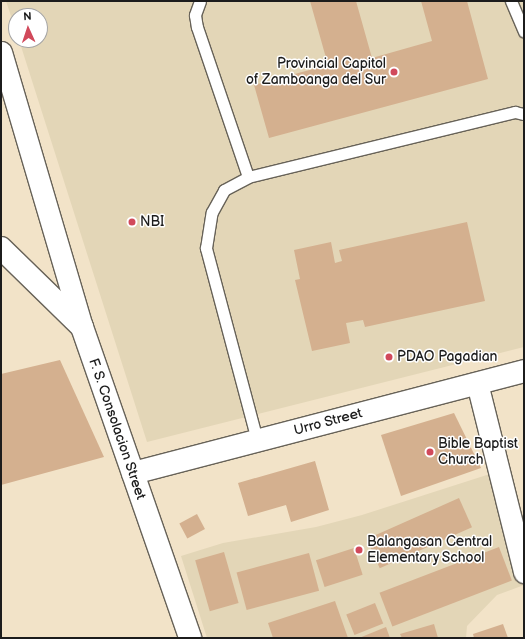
<!DOCTYPE html>
<html>
<head>
<meta charset="utf-8">
<style>
	body { margin:0 }
	#map { position:relative; width:525px; height:639px; overflow:hidden; background:#f2e3c8; font-family:"Balsamiq Sans",sans-serif }
	div>[style] { position:absolute }
	[style*='--x'] { left:calc(var(--x)*1px); top:calc(var(--y)*1px); width:calc(var(--w)*1px); rotate:calc(var(--a)*1deg) }
	.built>* { inset:0; background:#e3d6b7 }
	.building>* { inset:0; background:#d4b08f; transform-origin:0 0 }
	.roads { filter:drop-shadow(1px 0 #676258) drop-shadow(-1px 0 #676258) drop-shadow(0 1px #676258) drop-shadow(0 -1px #676258) }
	.service>* { height:11px; margin:-5.5px; padding:0 5.5px; transform-origin:5.5px; border-radius:5.5px; background:#fff }
	.minor>* { height:21px; margin:-10.5px; padding:0 10.5px; transform-origin:10.5px; border-radius:10.5px; background:#fff }
	.tertiary>* { height:22px; margin:-11px; padding:0 11px; transform-origin:11px; border-radius:11px; background:#fff }
	.dots>* { width:11px; height:11px; translate:-50% -50%; box-sizing:border-box; border:2px solid #fff; border-radius:50% }
	span { translate:-50% -50%; white-space:nowrap; text-align:center; line-height:1.15; -webkit-text-stroke:3px #fff; paint-order:stroke }
	.poi-label { font-size:14px; color:#1c1c1c }
	.right { translate:-100% -50%; text-align:right }
	.left { translate:0 -50%; text-align:left }
	.street-label { font-size:14px; color:#1c1c1c }
	.frame { position:absolute; inset:0; border:2px solid #1c1c1c; pointer-events:none }
	.north { position:absolute; left:8px; top:8px; width:40px; height:40px; box-sizing:border-box; background:#fff; border:1px solid #a4a4a4; border-radius:50%; rotate:357deg; font-size:11px; font-weight:700; line-height:16px; text-align:center; color:#1c1c1c }
	.north::after { content:''; display:block; margin:auto; width:14px; height:18px; background:#d1495b; clip-path:polygon(50% 0,100% 100%,50% 72%,0 100%) }
</style>
</head>
<body>
<div id="map">
	<div class="built">
		<div style="clip-path:polygon(6px 1px,524px 1px,524px 347px,147px 442px,19px 40px,40px 40px,40px 16px,16px 16px,16px 31px)"></div>
		<div style="clip-path:polygon(493px 473px,524px 585px,497px 595px,467px 626px,466px 638px,207px 638px,181px 556px,223px 543px,316px 527px,362px 515px)"></div>
	</div>
	<div class="building">
		<div style="clip-path:polygon(310px 1px,356px 1px,372px 58px,432px 41px,421px 1px,467px 1px,488px 79px,269px 138px,254px 85px,328px 65px)"></div>
		<div style="clip-path:polygon(467px 222px,485px 301px,365px 327px,363px 320px,346px 323px,350px 343px,312px 351px,295px 280px,300px 279px,294px 250px,331px 242px,335px 263px,342px 261px,339px 250px)"></div>
		<div style="clip-path:polygon(60px 360px,104px 457px,1px 485px,1px 374px)"></div>
		<div style="clip-path:polygon(454px 413px,481px 468px,401px 496px,381px 435px)"></div>
		<div style="clip-path:polygon(315px 461px,329px 510px,291px 522px,286px 505px,248px 516px,238px 483px)"></div>
		<div style="left:459px;top:498px;width:32px;height:101px;rotate:66deg"></div>
		<div style="left:197px;top:514px;width:17px;height:20px;rotate:62deg"></div>
		<div style="left:499px;top:547px;width:36px;height:128px;rotate:69deg"></div>
		<div style="left:354px;top:548px;width:28px;height:40px;rotate:72deg"></div>
		<div style="left:224px;top:552px;width:53px;height:30px;rotate:74deg"></div>
		<div style="left:309px;top:553px;width:39px;height:75px;rotate:75deg"></div>
		<div style="clip-path:polygon(335px 601px,348px 638px,273px 638px,268px 623px)"></div>
		<div style="left:375px;top:603px;width:22px;height:31px;rotate:68deg"></div>
		<div style="clip-path:polygon(434px 624px,438px 638px,402px 638px,400px 634px)"></div>
		<div style="clip-path:polygon(503px 624px,508px 638px,474px 638px,473px 634px)"></div>
		<div style="clip-path:polygon(386px 627px,390px 638px,359px 638px)"></div>
	</div>
	<div class="roads">
		<div class="service">
			<div style="--x:200;--y:1;--w:15;--a:110"></div>
			<div style="--x:195;--y:15;--w:12;--a:81"></div>
			<div style="--x:197;--y:27;--w:158;--a:71.2"></div>
			<div style="--x:511;--y:1;--w:33;--a:67"></div>
			<div style="--x:257;--y:440;--w:199;--a:-104.9"></div>
			<div style="--x:206;--y:248;--w:36;--a:-81"></div>
			<div style="--x:212;--y:212;--w:25;--a:-61"></div>
			<div style="--x:224;--y:190;--w:27;--a:-28"></div>
			<div style="--x:248;--y:177;--w:275;--a:-13.7"></div>
			<div style="--x:515;--y:112;--w:9;--a:13"></div>
		</div>
		<div class="minor">
			<div style="--x:1;--y:52;--w:287;--a:73.6"></div>
			<div style="--x:477;--y:383;--w:195;--a:76"></div>
		</div>
		<div class="tertiary">
			<div style="--x:1;--y:248;--w:113;--a:44.3"></div>
			<div style="--x:82;--y:327;--w:329;--a:70.8"></div>
			<div style="--x:133;--y:473;--w:404;--a:-14.6"></div>
		</div>
	</div>
	<div class="dots">
		<div style="left:394px;top:72px;background:#d1495b"></div>
		<div style="left:132px;top:222px;background:#d1495b"></div>
		<div style="left:389px;top:357px;background:#d1495b"></div>
		<div style="left:430px;top:452px;background:#d1495b"></div>
		<div style="left:359px;top:550px;background:#d1495b"></div>
	</div>
	<div class="poi-label">
		<span class="right" style="left:386px;top:72px">Provincial Capitol<br>of Zamboanga del Sur</span>
		<span class="left" style="left:140px;top:222px">NBI</span>
		<span class="left" style="left:397px;top:357px">PDAO Pagadian</span>
		<span class="left" style="left:438px;top:452px">Bible Baptist<br>Church</span>
		<span class="left" style="left:367px;top:550px">Balangasan Central<br>Elementary School</span>
	</div>
	<div class="street-label">
		<span style="left:328px;top:422px;rotate:-15deg">Urro Street</span>
		<span style="left:117px;top:429px;rotate:71deg">F. S. Consolacion Street</span>
	</div>
	<div class="frame"></div>
	<div class="north">N</div>
</div>
</body>
</html>
